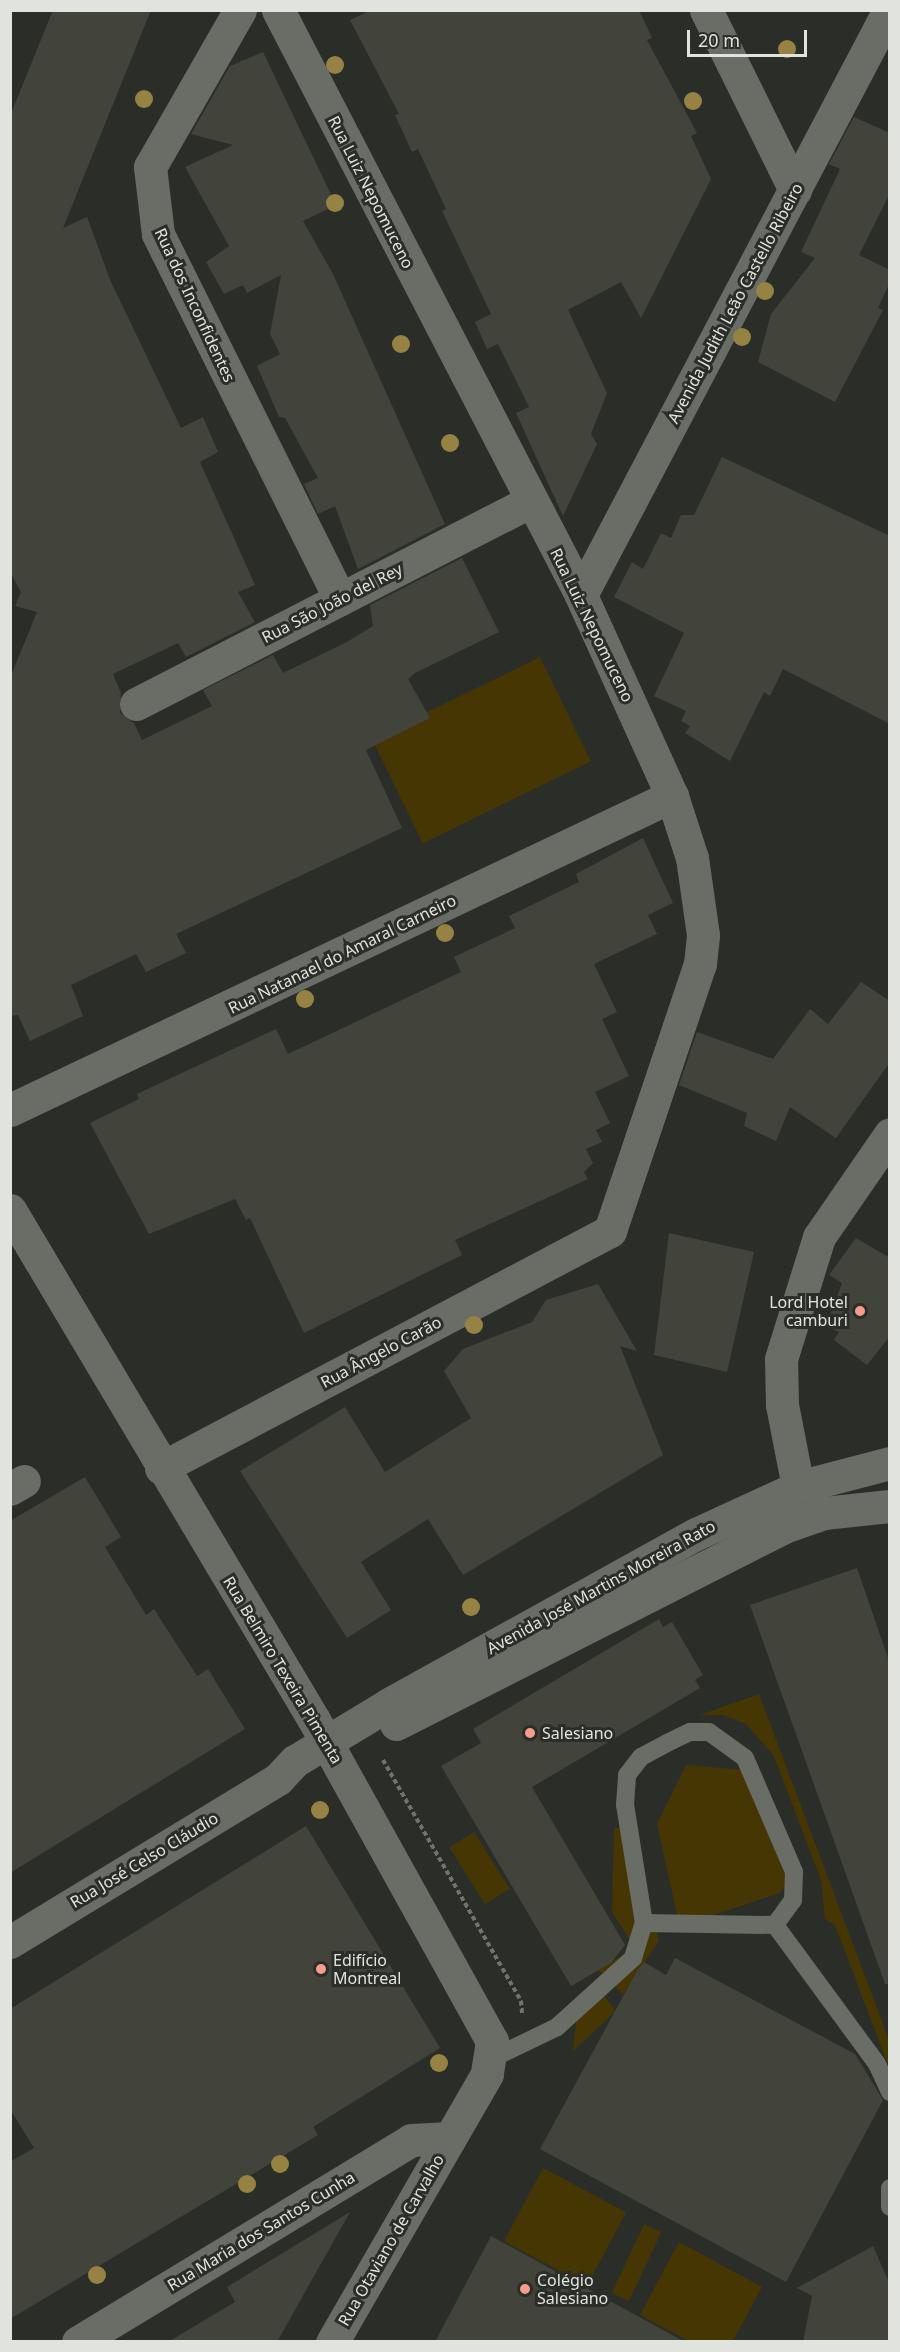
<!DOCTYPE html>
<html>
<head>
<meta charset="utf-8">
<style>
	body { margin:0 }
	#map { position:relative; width:900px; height:2352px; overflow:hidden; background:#2b2e28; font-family:"Noto Sans",sans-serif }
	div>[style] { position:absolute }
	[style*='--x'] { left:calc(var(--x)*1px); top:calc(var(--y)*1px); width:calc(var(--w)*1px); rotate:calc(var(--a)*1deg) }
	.green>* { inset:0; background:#463604; transform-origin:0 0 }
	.building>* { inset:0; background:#42433b }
	.path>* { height:4px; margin-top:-2px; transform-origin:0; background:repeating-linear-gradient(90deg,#71746e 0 4.5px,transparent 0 7.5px) }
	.lane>* { height:18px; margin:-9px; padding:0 9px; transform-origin:9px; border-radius:9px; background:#6a6d66 }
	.street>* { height:33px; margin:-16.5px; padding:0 16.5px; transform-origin:16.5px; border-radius:16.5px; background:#6a6d66 }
	.secondary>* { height:33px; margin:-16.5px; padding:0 16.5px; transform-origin:16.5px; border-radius:16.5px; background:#6a6d66 }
	.trees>* { width:18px; height:18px; margin:-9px; border-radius:50%; background:#968243 }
	.dots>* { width:16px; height:16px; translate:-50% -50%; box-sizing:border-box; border:3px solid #2b2e28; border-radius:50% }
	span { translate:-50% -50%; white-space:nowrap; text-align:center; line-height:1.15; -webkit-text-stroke:6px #2b2e28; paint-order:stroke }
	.street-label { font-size:16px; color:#e1e3de }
	.poi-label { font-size:16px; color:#e1e3de }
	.right { translate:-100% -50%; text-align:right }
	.left { translate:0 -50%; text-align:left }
	.frame { position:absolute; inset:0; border:12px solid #e1e3de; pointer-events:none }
	.scale { position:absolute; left:687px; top:30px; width:120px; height:27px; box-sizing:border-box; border:3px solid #e1e3de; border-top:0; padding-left:8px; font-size:18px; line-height:21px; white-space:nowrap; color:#e1e3de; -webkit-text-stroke:4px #2b2e28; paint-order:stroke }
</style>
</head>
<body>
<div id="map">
	<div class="green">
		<div style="left:540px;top:657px;width:116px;height:187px;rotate:64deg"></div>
		<div style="clip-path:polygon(759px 1694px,889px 2040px,889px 2067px,835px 1925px,825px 1919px,821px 1880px,774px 1756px,746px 1724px,724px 1715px,700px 1715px)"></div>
		<div style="clip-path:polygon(686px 1765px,744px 1770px,788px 1882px,780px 1893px,685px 1924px,678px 1919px,657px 1824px)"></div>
		<div style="clip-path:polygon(614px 1828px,628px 1828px,659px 1941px,623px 1994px,598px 1970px,635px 1948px,612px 1912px)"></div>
		<div style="left:474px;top:1832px;width:67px;height:29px;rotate:58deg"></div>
		<div style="clip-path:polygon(603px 1995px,616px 2011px,573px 2051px,577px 2012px)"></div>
		<div style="left:543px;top:2168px;width:94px;height:83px;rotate:28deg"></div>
		<div style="left:644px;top:2224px;width:19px;height:76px;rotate:25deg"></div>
		<div style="clip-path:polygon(679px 2242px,762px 2287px,733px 2341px,689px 2341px,640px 2315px)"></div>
	</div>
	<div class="building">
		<div style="clip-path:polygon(53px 10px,151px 10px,63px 228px,87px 217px,111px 282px,181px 428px,203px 417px,218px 452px,200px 462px,255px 585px,238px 592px,255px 622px,186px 657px,178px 643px,113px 674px,121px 693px,120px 713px,134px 723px,142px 740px,212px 706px,203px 690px,273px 655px,283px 673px,347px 642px,373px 626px,370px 605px,462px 558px,499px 632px,415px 673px,408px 679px,430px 718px,366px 750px,402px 828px,176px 934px,186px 953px,146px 972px,136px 954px,71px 985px,83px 1016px,30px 1041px,18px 1015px,10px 1016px,10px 678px,37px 612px,15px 606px,21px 592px,10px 572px,10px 116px)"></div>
		<div style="clip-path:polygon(371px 10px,639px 10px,652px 38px,647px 40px,697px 133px,691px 136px,711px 179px,641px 318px,621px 282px,568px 310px,607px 393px,591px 434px,597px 444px,563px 516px,516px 413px,529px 407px,498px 344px,487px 349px,475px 322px,491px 314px,442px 211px,446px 209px,418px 149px,412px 152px,395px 115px,399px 114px,350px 20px)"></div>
		<div style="clip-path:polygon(263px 52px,336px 205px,303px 221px,333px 274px,445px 524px,358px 569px,335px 506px,318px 514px,304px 484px,318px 478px,285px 418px,279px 417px,257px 366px,280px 354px,270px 334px,281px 275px,247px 293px,243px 285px,224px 294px,206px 262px,229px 246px,185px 167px,233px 145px,191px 134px,230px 66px)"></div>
		<div style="clip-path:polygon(854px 117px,890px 133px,890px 193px,859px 255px,890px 270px,890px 282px,878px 308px,883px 310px,835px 402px,758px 362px,771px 314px,815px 258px,801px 252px,840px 169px,829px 164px)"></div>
		<div style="clip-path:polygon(722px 457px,890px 536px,890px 724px,783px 669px,770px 696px,764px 692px,730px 761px,685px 733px,690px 726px,681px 721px,686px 711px,654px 696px,684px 633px,614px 597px,632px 562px,643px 569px,661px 533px,671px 538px,681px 515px,694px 515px)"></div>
		<div style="clip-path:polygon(643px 838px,673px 903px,648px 915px,657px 934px,594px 964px,617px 1012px,602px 1019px,629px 1076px,595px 1092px,610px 1123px,596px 1130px,602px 1142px,586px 1149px,593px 1163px,584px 1172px,588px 1179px,455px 1240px,462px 1255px,304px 1333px,250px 1218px,246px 1220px,235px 1199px,149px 1234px,90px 1123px,139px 1099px,137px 1094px,276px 1029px,288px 1054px,461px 972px,454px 957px,515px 928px,509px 916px,579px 882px,576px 874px)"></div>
		<div style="clip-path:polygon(861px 982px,890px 1001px,890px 1062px,836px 1138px,790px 1107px,776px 1141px,744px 1126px,747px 1113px,679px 1085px,697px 1032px,773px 1059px,810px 1009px,828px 1024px)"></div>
		<div style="clip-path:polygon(669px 1233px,754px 1252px,727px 1372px,654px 1355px)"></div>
		<div style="clip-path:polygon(856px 1238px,890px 1258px,890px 1336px,867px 1365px,834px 1340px,839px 1332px,826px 1326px,842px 1283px,829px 1275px)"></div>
		<div style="clip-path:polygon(598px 1284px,637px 1351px,620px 1346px,663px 1455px,463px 1575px,428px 1519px,361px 1562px,391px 1610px,347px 1638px,240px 1471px,345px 1407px,385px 1472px,471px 1418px,444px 1371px,463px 1349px,532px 1322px,546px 1300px)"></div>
		<div style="clip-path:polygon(85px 1477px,121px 1537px,105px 1547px,146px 1615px,154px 1609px,197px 1676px,208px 1669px,245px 1729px,10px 1873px,10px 1521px)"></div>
		<div style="clip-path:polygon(857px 1568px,890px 1664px,890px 1984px,885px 1984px,750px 1605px)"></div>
		<div style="clip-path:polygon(659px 1619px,663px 1627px,672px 1622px,703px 1675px,695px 1680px,700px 1688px,532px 1787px,625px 1945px,611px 1963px,571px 1986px,441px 1766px,481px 1743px,473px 1729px)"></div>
		<div style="clip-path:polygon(306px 1826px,440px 2048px,313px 2127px,318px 2135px,10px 2319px,10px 2162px,34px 2148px,10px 2109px,10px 2009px)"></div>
		<div style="clip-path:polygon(675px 1958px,855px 2054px,883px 2100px,786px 2282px,540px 2149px,638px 1969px,644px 1962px,666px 1975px)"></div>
		<div style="clip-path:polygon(350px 2212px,277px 2342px,168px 2342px,235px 2302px,227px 2287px)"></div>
		<div style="clip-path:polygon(491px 2236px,685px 2342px,435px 2342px)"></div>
		<div style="clip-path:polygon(873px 2246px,890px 2285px,890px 2342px,803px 2342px,812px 2296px,797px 2288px)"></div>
	</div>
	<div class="path">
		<div style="--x:383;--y:1760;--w:278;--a:60.2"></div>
		<div style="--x:521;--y:2001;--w:12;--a:85"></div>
	</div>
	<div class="lane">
		<div style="--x:644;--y:1923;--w:131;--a:0.9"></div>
		<div style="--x:493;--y:2058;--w:71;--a:-25.8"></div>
		<div style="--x:557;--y:2027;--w:103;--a:-42.2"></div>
		<div style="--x:633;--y:1958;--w:37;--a:-73"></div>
		<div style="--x:644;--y:1923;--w:120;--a:-99.1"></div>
		<div style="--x:625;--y:1805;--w:30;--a:-86"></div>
		<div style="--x:627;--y:1775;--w:23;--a:-52"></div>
		<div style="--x:641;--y:1757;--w:30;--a:-28"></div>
		<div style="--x:667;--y:1743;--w:25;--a:-26"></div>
		<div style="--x:690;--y:1732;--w:19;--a:0"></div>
		<div style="--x:709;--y:1732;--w:44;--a:35.8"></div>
		<div style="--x:745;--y:1758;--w:124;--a:66.7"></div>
		<div style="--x:794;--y:1872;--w:28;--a:92"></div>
		<div style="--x:793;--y:1900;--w:31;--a:126"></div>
		<div style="--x:775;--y:1925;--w:172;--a:53.7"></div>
		<div style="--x:877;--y:2064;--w:31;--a:65"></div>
		<div style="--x:890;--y:2188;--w:19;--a:90"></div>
	</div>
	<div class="street">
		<div style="--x:240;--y:10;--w:181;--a:119.8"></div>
		<div style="--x:150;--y:167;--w:67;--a:83.2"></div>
		<div style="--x:158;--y:234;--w:408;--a:63.5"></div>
		<div style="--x:706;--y:10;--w:201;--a:63.7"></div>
		<div style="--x:581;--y:595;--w:661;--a:-62.23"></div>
		<div style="--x:136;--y:704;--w:442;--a:-27.2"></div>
		<div style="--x:10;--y:1110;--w:733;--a:-25.38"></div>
		<div style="--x:10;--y:1210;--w:594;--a:59.2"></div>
		<div style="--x:314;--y:1720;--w:367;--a:61"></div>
		<div style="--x:492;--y:2041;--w:33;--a:99"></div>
		<div style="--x:487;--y:2074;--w:310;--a:120"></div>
		<div style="--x:161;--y:1468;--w:508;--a:-27.83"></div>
		<div style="--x:610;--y:1231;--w:282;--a:-71.4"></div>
		<div style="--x:700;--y:964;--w:29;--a:-84"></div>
		<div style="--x:703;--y:935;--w:78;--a:-98.1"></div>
		<div style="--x:692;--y:858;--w:65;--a:-107.9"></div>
		<div style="--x:672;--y:796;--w:221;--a:-114.4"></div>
		<div style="--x:581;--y:595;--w:659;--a:-117.38"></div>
		<div style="--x:798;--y:1487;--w:84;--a:-101"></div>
		<div style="--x:782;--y:1405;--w:46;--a:-91.2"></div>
		<div style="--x:781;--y:1359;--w:128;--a:-72.7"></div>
		<div style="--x:819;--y:1237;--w:125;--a:-55.4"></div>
		<div style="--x:10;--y:1489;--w:16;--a:-30"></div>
		<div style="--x:78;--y:2342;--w:389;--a:-31.2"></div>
		<div style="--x:411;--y:2140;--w:39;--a:-3"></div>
	</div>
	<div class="secondary">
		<div style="--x:396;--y:1724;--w:435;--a:-26.9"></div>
		<div style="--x:784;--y:1527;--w:42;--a:-19.3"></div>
		<div style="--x:824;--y:1513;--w:66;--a:-6.1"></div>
		<div style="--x:10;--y:1942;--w:314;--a:-31.3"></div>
		<div style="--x:278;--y:1779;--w:25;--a:-47"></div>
		<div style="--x:295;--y:1761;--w:110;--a:-31.2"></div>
		<div style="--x:389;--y:1704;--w:351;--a:-29"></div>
		<div style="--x:696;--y:1534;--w:112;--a:-24.7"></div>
		<div style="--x:798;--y:1487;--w:95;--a:-14.6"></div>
	</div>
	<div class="trees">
		<div style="left:787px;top:49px"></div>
		<div style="left:335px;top:65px"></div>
		<div style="left:144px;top:99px"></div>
		<div style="left:693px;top:101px"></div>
		<div style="left:335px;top:203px"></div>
		<div style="left:765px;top:291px"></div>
		<div style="left:742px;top:337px"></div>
		<div style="left:401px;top:344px"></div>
		<div style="left:450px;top:443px"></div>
		<div style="left:445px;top:933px"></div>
		<div style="left:305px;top:999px"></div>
		<div style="left:474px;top:1325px"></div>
		<div style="left:471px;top:1607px"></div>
		<div style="left:320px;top:1810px"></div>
		<div style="left:439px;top:2063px"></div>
		<div style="left:280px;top:2164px"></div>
		<div style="left:247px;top:2184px"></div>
		<div style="left:97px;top:2275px"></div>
	</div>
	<div class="dots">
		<div style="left:860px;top:1311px;background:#f49d8c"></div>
		<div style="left:530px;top:1733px;background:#f49d8c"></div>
		<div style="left:321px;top:1969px;background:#f49d8c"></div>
		<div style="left:525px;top:2289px;background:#f49d8c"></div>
	</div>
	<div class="street-label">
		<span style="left:371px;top:192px;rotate:63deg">Rua Luiz Nepomuceno</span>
		<span style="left:735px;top:303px;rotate:-62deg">Avenida Judith Leão Castello Ribeiro</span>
		<span style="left:195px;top:305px;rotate:65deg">Rua dos Inconfidentes</span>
		<span style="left:332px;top:603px;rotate:-27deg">Rua São João del Rey</span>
		<span style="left:592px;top:625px;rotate:64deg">Rua Luiz Nepomuceno</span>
		<span style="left:342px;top:954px;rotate:-26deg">Rua Natanael do Amaral Carneiro</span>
		<span style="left:381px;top:1352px;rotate:-28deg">Rua Ângelo Carão</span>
		<span style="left:601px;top:1587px;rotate:-29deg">Avenida José Martins Moreira Rato</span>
		<span style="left:283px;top:1670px;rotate:59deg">Rua Belmiro Texeira Pimenta</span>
		<span style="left:144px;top:1860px;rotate:-31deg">Rua José Celso Cláudio</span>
		<span style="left:261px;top:2231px;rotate:-31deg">Rua Maria dos Santos Cunha</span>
		<span style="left:391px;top:2240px;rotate:-60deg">Rua Otaviano de Carvalho</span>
	</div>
	<div class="poi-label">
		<span class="right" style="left:848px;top:1311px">Lord Hotel<br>camburi</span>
		<span class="left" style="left:542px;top:1733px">Salesiano</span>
		<span class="left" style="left:333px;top:1969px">Edifício<br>Montreal</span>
		<span class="left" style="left:537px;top:2289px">Colégio<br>Salesiano</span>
	</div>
	<div class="frame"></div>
	<div class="scale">20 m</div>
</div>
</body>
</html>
